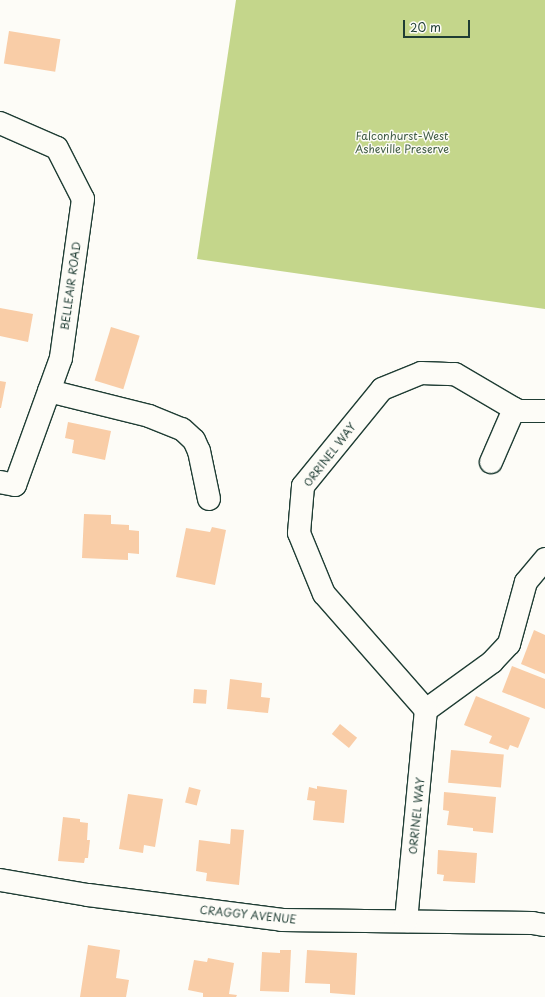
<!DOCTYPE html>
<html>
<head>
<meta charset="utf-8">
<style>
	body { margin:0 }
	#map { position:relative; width:545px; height:997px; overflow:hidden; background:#fdfcf7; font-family:"Playpen Sans",sans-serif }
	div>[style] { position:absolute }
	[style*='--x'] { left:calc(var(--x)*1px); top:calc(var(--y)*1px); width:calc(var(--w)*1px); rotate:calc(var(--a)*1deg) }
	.green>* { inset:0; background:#c4d68b }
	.building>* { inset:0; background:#f9cda7; transform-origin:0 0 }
	.roads { filter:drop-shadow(1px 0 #1f3d34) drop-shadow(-1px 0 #1f3d34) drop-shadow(0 1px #1f3d34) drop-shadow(0 -1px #1f3d34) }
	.minor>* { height:22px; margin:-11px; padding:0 11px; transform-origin:11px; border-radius:11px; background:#fdfcf7 }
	span { translate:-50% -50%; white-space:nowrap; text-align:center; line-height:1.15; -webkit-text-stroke:3px #fdfcf7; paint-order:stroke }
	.park-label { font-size:11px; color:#405c45 }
	.street-label { font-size:11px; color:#1f3d34 }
	.scale { position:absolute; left:403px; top:20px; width:67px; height:18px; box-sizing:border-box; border:2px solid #1f3d34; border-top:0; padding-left:5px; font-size:12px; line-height:14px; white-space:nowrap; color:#1f3d34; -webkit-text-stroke:3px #fdfcf7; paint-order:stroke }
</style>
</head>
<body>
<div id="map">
	<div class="green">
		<div style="clip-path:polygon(236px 0,545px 0,545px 309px,197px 259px)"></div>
	</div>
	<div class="building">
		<div style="left:9px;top:31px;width:52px;height:33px;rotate:9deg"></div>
		<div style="clip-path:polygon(0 308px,33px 314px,28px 342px,0 336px)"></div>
		<div style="left:111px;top:327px;width:30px;height:56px;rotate:17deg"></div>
		<div style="clip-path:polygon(0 381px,6px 382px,1px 408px,0 408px)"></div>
		<div style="clip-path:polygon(68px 422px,111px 431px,105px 460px,72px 453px,74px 440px,65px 438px)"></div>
		<div style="clip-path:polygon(84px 514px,111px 515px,111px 524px,129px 525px,129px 530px,139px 531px,139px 554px,128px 553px,128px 560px,82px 558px)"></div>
		<div style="clip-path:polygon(212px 527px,226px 530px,215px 585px,176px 577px,186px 528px,210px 532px)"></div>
		<div style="clip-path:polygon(534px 630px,545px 635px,545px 674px,521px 664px)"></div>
		<div style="clip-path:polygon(512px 666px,545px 679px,545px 709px,502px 692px)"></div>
		<div style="clip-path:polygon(230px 679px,262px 683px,261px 697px,270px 698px,268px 713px,227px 709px)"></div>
		<div style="left:194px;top:689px;width:13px;height:14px;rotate:4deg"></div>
		<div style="clip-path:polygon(476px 696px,530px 718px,518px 748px,510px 745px,508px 750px,489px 743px,492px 736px,464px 725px)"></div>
		<div style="left:340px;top:724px;width:22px;height:13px;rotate:39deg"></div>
		<div style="left:451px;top:750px;width:53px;height:33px;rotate:5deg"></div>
		<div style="clip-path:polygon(317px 786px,347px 790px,344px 823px,313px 820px,315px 801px,307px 800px,309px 787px,317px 789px)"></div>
		<div style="left:189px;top:787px;width:12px;height:16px;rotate:14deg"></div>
		<div style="clip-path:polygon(444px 792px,496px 797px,493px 833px,473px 831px,473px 828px,447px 825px,449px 811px,443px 810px)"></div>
		<div style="clip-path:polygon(128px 794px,163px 799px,155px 847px,144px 845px,143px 853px,119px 849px)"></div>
		<div style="clip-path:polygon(63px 817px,80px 819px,80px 822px,88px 823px,87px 840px,90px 840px,88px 858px,85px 858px,84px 863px,58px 861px)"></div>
		<div style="clip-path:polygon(231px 829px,244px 830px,239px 885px,206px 881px,207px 873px,196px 871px,199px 840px,230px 844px)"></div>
		<div style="clip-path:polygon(438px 850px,477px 853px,475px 883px,443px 881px,444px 875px,437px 874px)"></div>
		<div style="clip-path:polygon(88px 945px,120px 950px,116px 978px,129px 980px,126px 997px,80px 997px)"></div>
		<div style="clip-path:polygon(280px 950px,291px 950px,289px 992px,260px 991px,262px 952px,280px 953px)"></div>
		<div style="clip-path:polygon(307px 950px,357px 953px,355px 995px,330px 993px,330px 984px,305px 983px)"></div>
		<div style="clip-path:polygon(208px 958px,234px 963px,229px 994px,237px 995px,236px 997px,203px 997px,203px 993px,188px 990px,194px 960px,207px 962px)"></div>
	</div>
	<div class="roads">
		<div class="minor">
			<div style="--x:0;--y:123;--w:62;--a:23.7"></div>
			<div style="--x:57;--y:148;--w:57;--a:63"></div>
			<div style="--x:83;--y:199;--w:161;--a:97.9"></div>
			<div style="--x:61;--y:358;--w:135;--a:109.9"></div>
			<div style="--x:15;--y:485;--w:15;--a:-169"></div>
			<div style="--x:49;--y:391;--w:103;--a:14"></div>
			<div style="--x:149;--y:416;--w:35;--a:22"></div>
			<div style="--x:182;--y:429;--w:16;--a:43"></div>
			<div style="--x:194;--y:440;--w:12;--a:66"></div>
			<div style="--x:199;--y:451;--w:49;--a:78.2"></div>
			<div style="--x:491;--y:462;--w:58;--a:-66.5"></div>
			<div style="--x:426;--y:710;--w:82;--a:-36"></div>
			<div style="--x:492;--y:662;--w:25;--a:-47"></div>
			<div style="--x:509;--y:644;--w:64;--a:-74.7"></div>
			<div style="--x:526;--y:582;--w:30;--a:-50"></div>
			<div style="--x:0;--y:880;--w:89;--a:9.7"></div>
			<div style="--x:88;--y:895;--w:196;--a:7.3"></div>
			<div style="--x:282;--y:920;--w:250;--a:0.7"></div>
			<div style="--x:532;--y:923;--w:13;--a:9"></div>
			<div style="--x:406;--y:921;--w:212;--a:-84.6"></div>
			<div style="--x:426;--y:710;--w:154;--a:-131.3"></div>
			<div style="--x:324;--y:594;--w:66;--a:-112.3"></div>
			<div style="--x:299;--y:533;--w:47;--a:-85.1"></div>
			<div style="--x:303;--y:486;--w:125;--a:-50.8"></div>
			<div style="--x:382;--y:389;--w:42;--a:-22.3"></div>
			<div style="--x:421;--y:373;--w:34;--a:2"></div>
			<div style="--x:455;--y:374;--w:73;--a:30.4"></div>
			<div style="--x:518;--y:411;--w:27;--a:0"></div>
		</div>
	</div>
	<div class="park-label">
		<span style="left:402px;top:143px">Falconhurst-West<br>Asheville Preserve</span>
	</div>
	<div class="street-label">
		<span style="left:71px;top:286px;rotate:-82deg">BELLEAIR ROAD</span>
		<span style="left:330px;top:455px;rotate:-52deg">ORRINEL WAY</span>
		<span style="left:417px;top:816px;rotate:-84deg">ORRINEL WAY</span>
		<span style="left:248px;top:915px;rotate:6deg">CRAGGY AVENUE</span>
	</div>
	<div class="scale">20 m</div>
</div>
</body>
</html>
